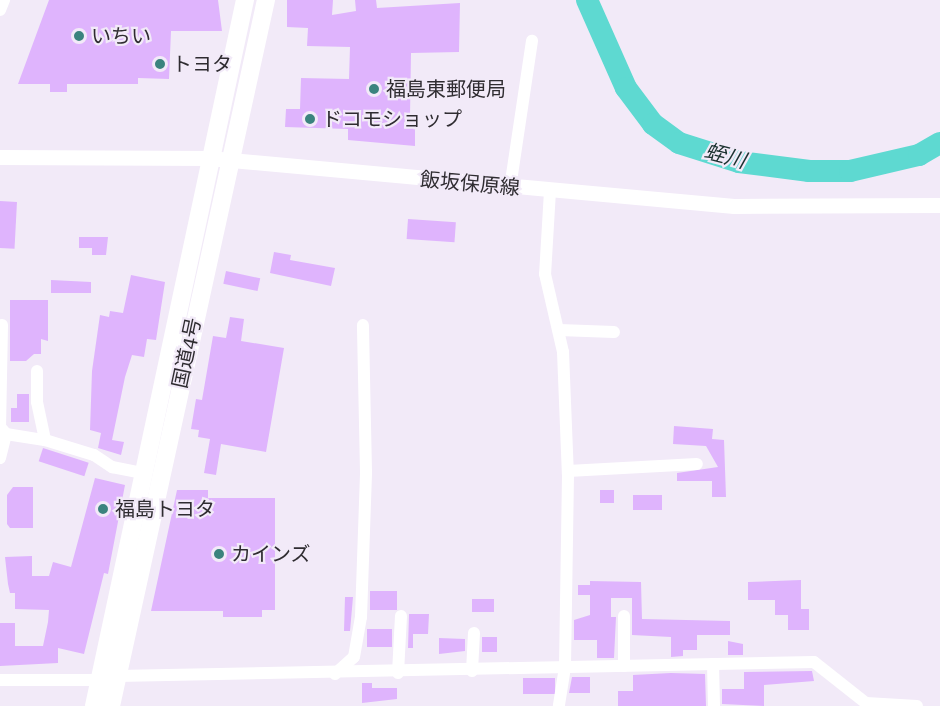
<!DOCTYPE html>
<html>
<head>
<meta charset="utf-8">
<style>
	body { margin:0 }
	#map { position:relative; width:940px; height:706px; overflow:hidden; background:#f2eaf8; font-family:"Roboto Serif","Noto Sans JP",serif }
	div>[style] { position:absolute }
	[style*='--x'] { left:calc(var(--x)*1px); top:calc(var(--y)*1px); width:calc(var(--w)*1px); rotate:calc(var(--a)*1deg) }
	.river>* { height:22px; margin:-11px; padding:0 11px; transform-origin:11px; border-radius:11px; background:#5ed9d1 }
	.building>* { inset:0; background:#dfb4fd; transform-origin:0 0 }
	.minor>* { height:12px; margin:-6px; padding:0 6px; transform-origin:6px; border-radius:6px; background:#fff }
	.major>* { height:15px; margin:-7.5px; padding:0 7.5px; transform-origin:7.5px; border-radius:7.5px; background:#fff }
	.highway>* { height:18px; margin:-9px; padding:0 9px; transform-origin:9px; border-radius:9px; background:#fff }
	.dots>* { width:16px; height:16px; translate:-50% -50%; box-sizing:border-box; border:3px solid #f2eaf8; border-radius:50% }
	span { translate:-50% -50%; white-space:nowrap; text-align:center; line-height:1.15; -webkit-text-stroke:4.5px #f2eaf8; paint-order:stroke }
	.poi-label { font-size:20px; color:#2f2c31 }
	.left { translate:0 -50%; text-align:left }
	.street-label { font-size:20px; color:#2f2c31 }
	.water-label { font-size:21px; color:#1b312f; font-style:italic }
</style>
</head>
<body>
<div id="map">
	<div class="river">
		<div style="--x:587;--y:0;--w:96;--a:66.1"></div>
		<div style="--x:626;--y:88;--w:45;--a:53.1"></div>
		<div style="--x:653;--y:124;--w:32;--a:36"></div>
		<div style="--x:679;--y:143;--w:63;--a:17.6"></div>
		<div style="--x:739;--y:162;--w:71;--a:7.3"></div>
		<div style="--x:809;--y:171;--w:41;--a:0"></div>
		<div style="--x:850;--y:171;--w:71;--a:-13.1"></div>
		<div style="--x:919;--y:155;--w:24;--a:-30"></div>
	</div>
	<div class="building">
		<div style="clip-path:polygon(49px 0,218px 0,222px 31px,171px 31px,169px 79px,138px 78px,138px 84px,67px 84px,67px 92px,50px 92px,50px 84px,18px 84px)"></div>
		<div style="clip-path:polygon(287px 0,333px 0,332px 15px,356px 11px,355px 0,376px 0,377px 8px,460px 3px,459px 52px,411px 53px,410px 116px,415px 116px,415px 146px,348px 140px,348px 129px,285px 127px,286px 109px,300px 109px,301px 78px,349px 79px,350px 47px,307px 46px,308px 28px,287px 27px)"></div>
		<div style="left:0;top:201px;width:17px;height:47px;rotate:3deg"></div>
		<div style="left:408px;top:219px;width:48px;height:20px;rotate:4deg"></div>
		<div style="clip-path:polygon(79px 237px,108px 237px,106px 255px,92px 255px,92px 248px,79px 248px)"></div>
		<div style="clip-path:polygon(274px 252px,291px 255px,290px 260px,335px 268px,331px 286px,270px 273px)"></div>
		<div style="left:226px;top:271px;width:35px;height:13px;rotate:12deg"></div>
		<div style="clip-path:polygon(131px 275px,165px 282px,156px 340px,147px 339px,144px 357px,132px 355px,125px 377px,112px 440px,124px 442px,121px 455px,98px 448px,101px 433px,90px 430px,92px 371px,100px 315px,109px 317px,110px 311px,123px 313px)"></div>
		<div style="clip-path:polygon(51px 280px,91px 282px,91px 293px,51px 293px)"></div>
		<div style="clip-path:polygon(10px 300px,48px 300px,48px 341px,41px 339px,41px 354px,34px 354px,26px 361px,10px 361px)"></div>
		<div style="clip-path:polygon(230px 317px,244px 319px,241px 341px,284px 348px,266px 452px,221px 444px,216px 475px,204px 473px,210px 439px,198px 437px,199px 430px,191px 429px,196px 399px,202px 400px,213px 336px,226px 338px)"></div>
		<div style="clip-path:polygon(17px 394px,29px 394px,29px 422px,11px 422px,11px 408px,17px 408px)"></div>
		<div style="clip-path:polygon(674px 426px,713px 429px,712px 439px,724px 440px,726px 497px,712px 497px,712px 481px,677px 481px,677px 473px,718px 467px,706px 446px,673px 444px)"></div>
		<div style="left:43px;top:448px;width:48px;height:14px;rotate:18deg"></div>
		<div style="clip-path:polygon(95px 478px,125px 485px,108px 574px,104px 573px,84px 654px,58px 648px,58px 663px,0 666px,0 623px,15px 623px,15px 646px,43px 646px,48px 622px,49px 610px,15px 609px,15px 593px,10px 593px,8px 584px,5px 557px,32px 556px,32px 576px,49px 576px,53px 562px,71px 567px)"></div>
		<div style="clip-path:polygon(13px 487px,33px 487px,33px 528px,10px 528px,7px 524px,7px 495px)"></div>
		<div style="clip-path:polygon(177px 490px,208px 490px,208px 498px,275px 498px,275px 610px,262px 610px,262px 617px,223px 617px,223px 611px,151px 611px)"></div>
		<div style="left:600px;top:490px;width:14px;height:13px"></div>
		<div style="left:633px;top:495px;width:29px;height:15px"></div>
		<div style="clip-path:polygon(801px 580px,801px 609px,809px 609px,809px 630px,788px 630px,788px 615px,775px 615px,775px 600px,748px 600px,748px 582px)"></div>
		<div style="clip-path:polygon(590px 581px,641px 582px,642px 619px,730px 621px,730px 635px,697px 635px,697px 650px,683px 650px,683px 656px,671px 657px,671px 637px,632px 635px,632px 598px,611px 598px,611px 617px,616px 617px,614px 658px,597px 658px,597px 640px,574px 640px,574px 620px,590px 615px,590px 595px,578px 595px,578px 585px,590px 585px)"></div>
		<div style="left:370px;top:591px;width:27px;height:19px"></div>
		<div style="clip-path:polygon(345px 597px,353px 597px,350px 631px,344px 631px)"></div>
		<div style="left:472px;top:599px;width:22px;height:13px"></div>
		<div style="clip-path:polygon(409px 614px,429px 614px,428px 634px,413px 634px,413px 648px,408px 648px)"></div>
		<div style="left:367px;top:629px;width:25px;height:18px"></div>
		<div style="left:482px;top:637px;width:15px;height:15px"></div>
		<div style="clip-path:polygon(439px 638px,465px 639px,465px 651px,439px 654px)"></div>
		<div style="clip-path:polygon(728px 641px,743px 644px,743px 655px,728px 655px)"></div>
		<div style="clip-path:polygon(812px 671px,814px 681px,764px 685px,764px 706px,722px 704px,722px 689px,744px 689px,744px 672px)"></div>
		<div style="clip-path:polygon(671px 673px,705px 674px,706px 706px,618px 706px,618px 691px,633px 691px,633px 675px)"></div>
		<div style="clip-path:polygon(572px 677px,590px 677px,590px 693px,569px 693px)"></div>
		<div style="left:523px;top:678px;width:32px;height:16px"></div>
		<div style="clip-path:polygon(362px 683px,372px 683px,372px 688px,397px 688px,397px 699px,362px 703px)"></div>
	</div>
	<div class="minor">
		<div style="--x:0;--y:10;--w:11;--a:-68"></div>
		<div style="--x:510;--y:188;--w:149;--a:-81.5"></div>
		<div style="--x:550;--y:191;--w:83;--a:93.4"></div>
		<div style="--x:545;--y:274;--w:80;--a:77"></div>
		<div style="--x:563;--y:352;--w:123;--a:87.7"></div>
		<div style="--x:568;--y:475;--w:192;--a:90.9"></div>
		<div style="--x:565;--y:667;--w:39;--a:99"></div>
		<div style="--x:2;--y:325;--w:102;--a:91.1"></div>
		<div style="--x:0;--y:427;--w:9;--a:49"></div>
		<div style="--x:6;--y:434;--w:39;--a:9"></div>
		<div style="--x:45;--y:440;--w:51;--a:17"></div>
		<div style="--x:94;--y:455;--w:22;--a:34"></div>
		<div style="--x:112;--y:467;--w:33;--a:11"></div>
		<div style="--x:559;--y:330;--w:55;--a:2.1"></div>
		<div style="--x:37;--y:371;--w:31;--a:90"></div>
		<div style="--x:37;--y:402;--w:39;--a:78"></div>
		<div style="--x:0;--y:458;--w:25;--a:-76"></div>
		<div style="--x:568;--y:471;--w:129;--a:-3.1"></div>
		<div style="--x:624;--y:616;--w:50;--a:90"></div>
		<div style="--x:713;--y:664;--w:42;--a:88.6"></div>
		<div style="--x:472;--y:671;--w:38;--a:-87"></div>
		<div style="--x:398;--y:673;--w:57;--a:-87"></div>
		<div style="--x:335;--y:674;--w:25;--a:-42"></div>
		<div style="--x:354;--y:657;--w:41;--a:-80.1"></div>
		<div style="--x:361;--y:617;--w:145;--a:-88"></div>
		<div style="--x:366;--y:472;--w:147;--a:-91.2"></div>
		<div style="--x:117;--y:676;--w:697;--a:-1.15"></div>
		<div style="--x:814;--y:662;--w:66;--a:38.3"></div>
		<div style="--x:866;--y:703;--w:51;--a:3.4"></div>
		<div style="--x:0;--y:680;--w:99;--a:0"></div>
	</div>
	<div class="major">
		<div style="--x:0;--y:157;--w:209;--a:0.3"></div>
		<div style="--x:209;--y:158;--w:527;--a:5.22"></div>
		<div style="--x:734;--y:206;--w:206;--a:-0.3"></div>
	</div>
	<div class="highway">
		<div style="--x:94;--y:706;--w:722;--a:-77.93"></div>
		<div style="--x:111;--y:706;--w:723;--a:-77.62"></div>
	</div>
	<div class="dots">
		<div style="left:79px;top:36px;background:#3b837e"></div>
		<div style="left:160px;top:64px;background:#3b837e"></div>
		<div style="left:374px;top:89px;background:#3b837e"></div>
		<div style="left:310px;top:119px;background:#3b837e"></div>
		<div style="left:103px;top:509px;background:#3b837e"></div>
		<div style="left:219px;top:554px;background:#3b837e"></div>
	</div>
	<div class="poi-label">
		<span class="left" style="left:91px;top:36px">いちい</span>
		<span class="left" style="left:172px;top:64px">トヨタ</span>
		<span class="left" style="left:386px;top:89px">福島東郵便局</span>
		<span class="left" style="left:322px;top:119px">ドコモショップ</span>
		<span class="left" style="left:115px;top:509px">福島トヨタ</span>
		<span class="left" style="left:231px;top:554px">カインズ</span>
	</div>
	<div class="street-label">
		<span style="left:470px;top:184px;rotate:5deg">飯坂保原線</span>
		<span style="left:187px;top:353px;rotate:-78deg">国道4号</span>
	</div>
	<div class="water-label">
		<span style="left:725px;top:156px;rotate:15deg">蛭川</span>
	</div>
</div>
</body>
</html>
